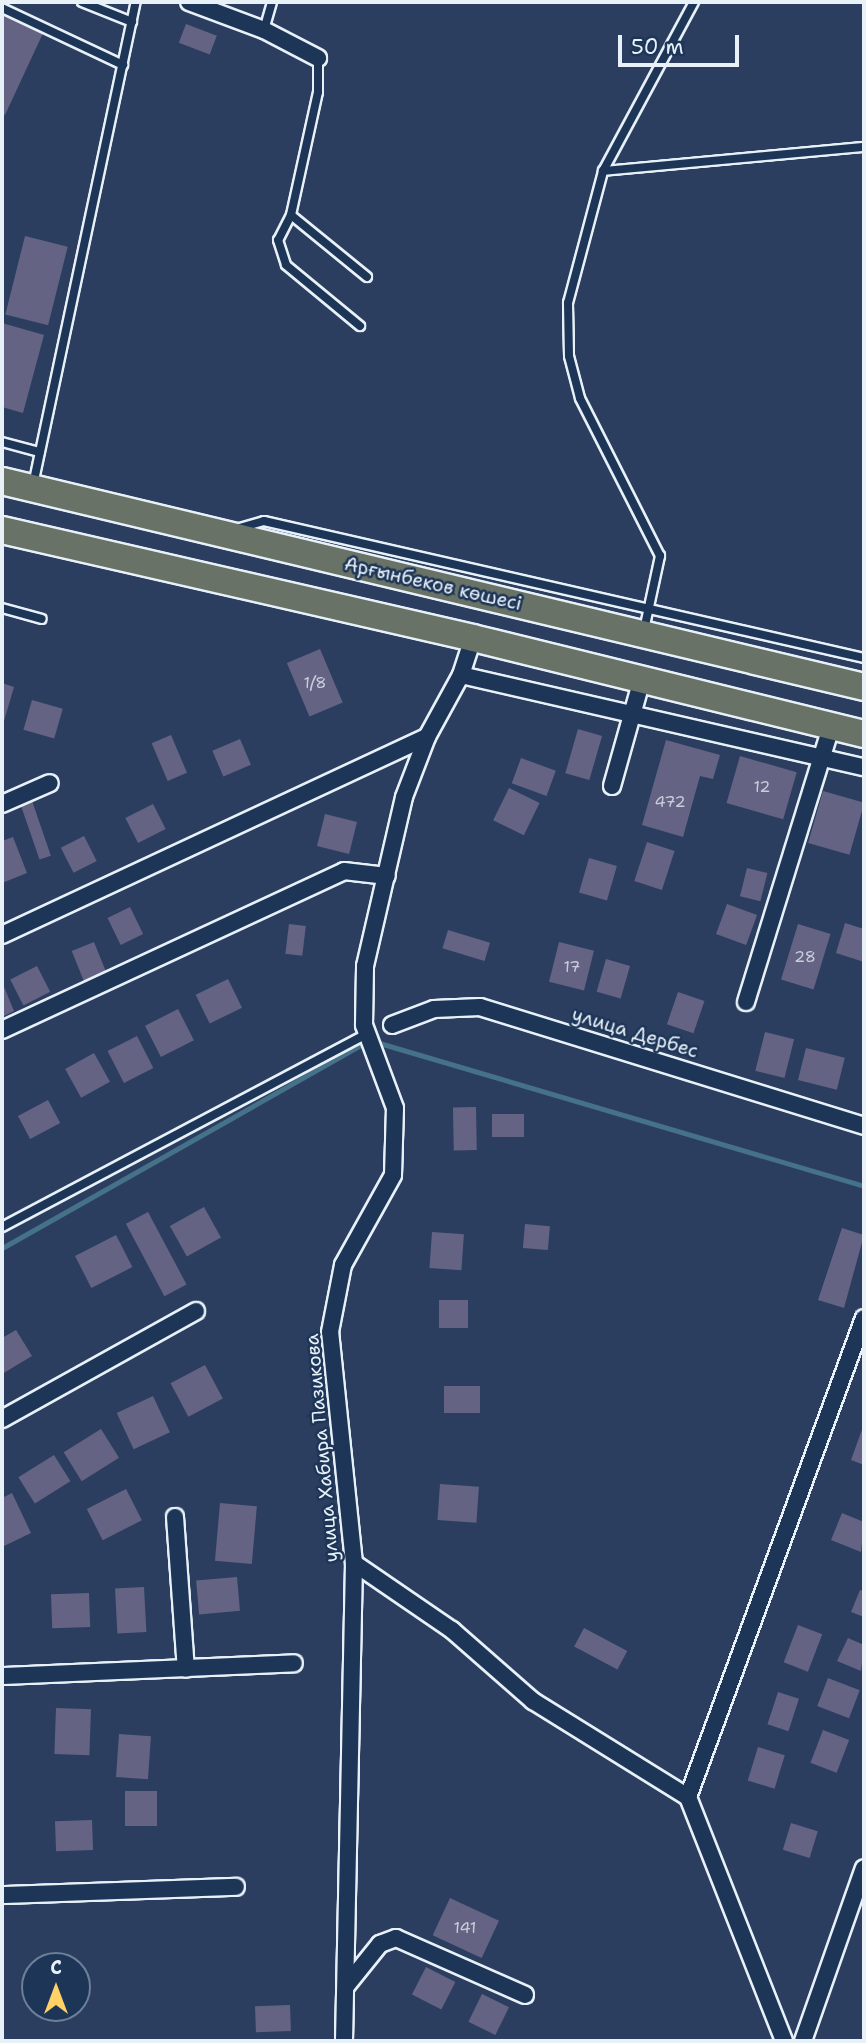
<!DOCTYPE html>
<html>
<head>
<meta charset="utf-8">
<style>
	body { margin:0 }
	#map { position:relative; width:866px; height:2043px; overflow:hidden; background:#2b3e60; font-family:"Shantell Sans",sans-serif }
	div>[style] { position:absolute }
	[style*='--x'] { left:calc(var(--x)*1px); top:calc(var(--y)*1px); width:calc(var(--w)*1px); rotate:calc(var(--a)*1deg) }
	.stream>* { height:5px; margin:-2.5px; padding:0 2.5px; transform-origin:2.5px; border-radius:2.5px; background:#457189 }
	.building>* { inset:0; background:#656383; transform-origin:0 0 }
	.roads { filter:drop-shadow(2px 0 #e8f1f8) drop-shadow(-2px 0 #e8f1f8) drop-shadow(0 2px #e8f1f8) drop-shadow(0 -2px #e8f1f8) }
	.service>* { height:8px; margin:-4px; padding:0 4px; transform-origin:4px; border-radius:4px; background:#1d3557 }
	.minor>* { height:16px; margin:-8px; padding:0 8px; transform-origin:8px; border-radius:8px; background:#1d3557 }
	.primary>* { height:26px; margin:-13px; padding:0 13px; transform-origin:13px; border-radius:13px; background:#687266 }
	span { translate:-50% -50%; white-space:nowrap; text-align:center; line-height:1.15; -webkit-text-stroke:5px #1d3557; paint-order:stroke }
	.number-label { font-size:16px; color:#c7cedb }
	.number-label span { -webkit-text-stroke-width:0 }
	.street-label { font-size:19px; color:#e8f1f8 }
	.frame { position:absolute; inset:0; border:4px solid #e8f1f8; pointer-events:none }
	.north { position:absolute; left:21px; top:1952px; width:70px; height:70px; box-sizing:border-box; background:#1d3557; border:2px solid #6e8097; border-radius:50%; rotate:0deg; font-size:19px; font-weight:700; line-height:28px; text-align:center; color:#e8f1f8 }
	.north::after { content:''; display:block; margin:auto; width:24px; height:32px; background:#ffd166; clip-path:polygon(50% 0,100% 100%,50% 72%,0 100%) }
	.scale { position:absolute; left:618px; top:35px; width:121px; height:32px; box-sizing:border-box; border:4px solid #e8f1f8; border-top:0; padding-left:9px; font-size:21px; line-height:24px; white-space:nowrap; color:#e8f1f8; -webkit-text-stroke:5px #1d3557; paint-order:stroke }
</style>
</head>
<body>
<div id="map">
	<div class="stream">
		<div style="--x:2;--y:1248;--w:422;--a:-29.5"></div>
		<div style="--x:369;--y:1040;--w:516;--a:16.43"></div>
	</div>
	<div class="building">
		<div style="clip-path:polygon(2px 12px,44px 31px,5px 115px,2px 113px)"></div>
		<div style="left:186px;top:24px;width:33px;height:20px;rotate:21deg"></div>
		<div style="left:25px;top:236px;width:44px;height:81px;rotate:14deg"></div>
		<div style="clip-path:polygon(2px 323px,44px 335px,23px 413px,2px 407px)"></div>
		<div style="left:320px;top:649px;width:58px;height:36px;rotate:67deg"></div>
		<div style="clip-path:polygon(2px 683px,14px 687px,4px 721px,2px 720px)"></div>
		<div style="left:32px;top:700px;width:32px;height:31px;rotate:16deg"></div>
		<div style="left:578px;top:729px;width:25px;height:46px;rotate:16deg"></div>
		<div style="left:171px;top:735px;width:41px;height:21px;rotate:67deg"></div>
		<div style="left:240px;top:739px;width:28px;height:30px;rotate:67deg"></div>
		<div style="clip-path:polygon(666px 740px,720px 755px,713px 779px,700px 776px,683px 837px,642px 825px)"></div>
		<div style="left:740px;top:756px;width:59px;height:49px;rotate:16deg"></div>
		<div style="left:521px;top:758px;width:37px;height:27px;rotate:20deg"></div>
		<div style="left:509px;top:788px;width:34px;height:36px;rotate:26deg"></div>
		<div style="left:823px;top:791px;width:43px;height:54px;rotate:16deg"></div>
		<div style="left:31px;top:798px;width:61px;height:12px;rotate:71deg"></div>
		<div style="left:153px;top:804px;width:28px;height:31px;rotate:63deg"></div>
		<div style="left:325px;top:814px;width:33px;height:33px;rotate:14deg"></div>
		<div style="left:84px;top:836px;width:28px;height:26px;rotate:63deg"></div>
		<div style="clip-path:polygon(13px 837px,27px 873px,2px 883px,2px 841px)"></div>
		<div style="left:647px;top:842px;width:29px;height:41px;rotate:18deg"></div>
		<div style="left:589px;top:858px;width:29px;height:36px;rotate:16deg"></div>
		<div style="left:747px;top:868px;width:21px;height:29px;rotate:14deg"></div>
		<div style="left:727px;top:904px;width:32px;height:32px;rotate:20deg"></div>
		<div style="left:130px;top:907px;width:30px;height:25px;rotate:64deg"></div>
		<div style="clip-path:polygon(845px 923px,864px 929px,864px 962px,836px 953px)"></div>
		<div style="left:289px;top:924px;width:17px;height:30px;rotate:7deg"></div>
		<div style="left:798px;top:924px;width:34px;height:58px;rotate:17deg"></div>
		<div style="left:448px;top:930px;width:44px;height:19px;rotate:17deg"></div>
		<div style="left:94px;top:942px;width:32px;height:24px;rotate:68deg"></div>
		<div style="left:559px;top:942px;width:36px;height:41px;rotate:14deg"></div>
		<div style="left:606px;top:959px;width:25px;height:34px;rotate:16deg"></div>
		<div style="left:37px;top:966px;width:29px;height:30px;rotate:63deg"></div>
		<div style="left:228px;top:979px;width:32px;height:36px;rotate:64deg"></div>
		<div style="clip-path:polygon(2px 982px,14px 1011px,2px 1017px)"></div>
		<div style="left:678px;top:992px;width:28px;height:34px;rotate:19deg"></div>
		<div style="left:178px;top:1009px;width:35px;height:37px;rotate:63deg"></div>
		<div style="left:765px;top:1032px;width:30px;height:40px;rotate:14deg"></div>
		<div style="left:137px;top:1036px;width:36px;height:33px;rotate:63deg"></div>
		<div style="left:806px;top:1048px;width:40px;height:33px;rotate:14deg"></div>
		<div style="left:94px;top:1053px;width:33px;height:33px;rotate:61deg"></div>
		<div style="left:48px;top:1100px;width:26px;height:34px;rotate:62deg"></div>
		<div style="left:476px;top:1107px;width:43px;height:23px;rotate:89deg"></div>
		<div style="left:492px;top:1114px;width:32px;height:23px"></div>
		<div style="left:204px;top:1207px;width:35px;height:39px;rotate:61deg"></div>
		<div style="left:148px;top:1212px;width:82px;height:25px;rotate:62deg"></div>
		<div style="left:525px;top:1224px;width:25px;height:24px;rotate:5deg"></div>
		<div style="clip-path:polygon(842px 1228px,864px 1235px,844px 1308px,818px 1300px)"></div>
		<div style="left:432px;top:1232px;width:32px;height:36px;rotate:4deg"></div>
		<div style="left:116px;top:1235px;width:36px;height:46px;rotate:63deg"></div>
		<div style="left:439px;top:1300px;width:29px;height:28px"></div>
		<div style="clip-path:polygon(16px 1330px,32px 1356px,2px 1374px,2px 1338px)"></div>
		<div style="left:205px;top:1365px;width:38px;height:39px;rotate:62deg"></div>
		<div style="left:444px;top:1386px;width:36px;height:27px"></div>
		<div style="left:153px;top:1396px;width:40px;height:40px;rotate:65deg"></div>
		<div style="clip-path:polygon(864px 1424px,864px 1465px,851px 1460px)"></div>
		<div style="left:101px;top:1429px;width:34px;height:44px;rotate:58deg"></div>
		<div style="left:54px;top:1455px;width:31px;height:42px;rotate:58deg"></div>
		<div style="left:440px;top:1484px;width:39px;height:36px;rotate:4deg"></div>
		<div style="left:126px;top:1489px;width:35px;height:44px;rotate:63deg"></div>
		<div style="clip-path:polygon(12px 1493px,31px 1533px,2px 1547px,2px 1498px)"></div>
		<div style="left:220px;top:1503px;width:37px;height:58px;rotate:5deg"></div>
		<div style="clip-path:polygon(842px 1513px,864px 1522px,861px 1552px,831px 1540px)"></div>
		<div style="left:237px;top:1577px;width:34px;height:41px;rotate:85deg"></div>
		<div style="left:144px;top:1587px;width:45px;height:29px;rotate:87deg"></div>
		<div style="clip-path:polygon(860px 1590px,864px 1591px,864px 1617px,851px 1612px)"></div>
		<div style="left:89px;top:1593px;width:34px;height:38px;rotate:88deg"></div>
		<div style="left:798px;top:1625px;width:26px;height:40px;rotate:21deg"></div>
		<div style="left:584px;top:1628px;width:49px;height:21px;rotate:28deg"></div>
		<div style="clip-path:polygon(848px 1638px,864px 1645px,861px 1671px,837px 1661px)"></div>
		<div style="left:828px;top:1678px;width:34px;height:30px;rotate:21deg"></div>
		<div style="left:778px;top:1692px;width:22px;height:34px;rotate:18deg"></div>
		<div style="left:56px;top:1708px;width:35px;height:46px;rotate:2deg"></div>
		<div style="left:823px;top:1730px;width:28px;height:35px;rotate:21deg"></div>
		<div style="left:119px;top:1734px;width:32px;height:43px;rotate:4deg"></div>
		<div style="left:758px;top:1747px;width:28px;height:35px;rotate:17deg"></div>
		<div style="left:125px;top:1791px;width:32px;height:35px"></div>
		<div style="left:92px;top:1820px;width:30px;height:37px;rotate:88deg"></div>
		<div style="left:791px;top:1823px;width:28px;height:28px;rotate:17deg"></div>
		<div style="left:450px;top:1898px;width:54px;height:41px;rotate:25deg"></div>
		<div style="left:426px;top:1967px;width:33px;height:31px;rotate:27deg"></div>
		<div style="left:482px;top:1994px;width:30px;height:31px;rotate:26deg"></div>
		<div style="left:290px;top:2005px;width:26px;height:35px;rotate:88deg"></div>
	</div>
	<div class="roads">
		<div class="service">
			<div style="--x:82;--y:2;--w:54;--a:21.8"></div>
			<div style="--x:2;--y:8;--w:134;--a:25.2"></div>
			<div style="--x:264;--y:30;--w:29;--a:-74"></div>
			<div style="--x:318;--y:58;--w:34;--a:90"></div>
			<div style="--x:318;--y:92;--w:126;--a:102.4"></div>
			<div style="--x:291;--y:215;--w:28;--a:117"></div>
			<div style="--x:278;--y:240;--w:26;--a:72"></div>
			<div style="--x:286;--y:265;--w:96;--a:39.5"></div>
			<div style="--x:603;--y:171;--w:262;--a:-5.3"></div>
			<div style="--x:291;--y:215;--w:98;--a:39.2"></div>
			<div style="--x:2;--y:442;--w:39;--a:15"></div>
			<div style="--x:33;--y:485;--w:494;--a:-78"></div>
			<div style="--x:236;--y:529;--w:29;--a:-16"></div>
			<div style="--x:264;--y:521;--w:615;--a:12.86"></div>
			<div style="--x:2;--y:608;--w:41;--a:15.4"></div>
			<div style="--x:644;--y:630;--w:76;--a:-77.8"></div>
			<div style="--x:660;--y:556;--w:177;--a:-116.9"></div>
			<div style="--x:580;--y:398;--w:43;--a:-104.7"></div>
			<div style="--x:569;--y:356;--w:53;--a:-91.1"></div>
			<div style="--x:568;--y:303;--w:137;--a:-75.1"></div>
			<div style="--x:603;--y:171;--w:192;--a:-61.7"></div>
			<div style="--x:2;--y:1227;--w:413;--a:-27.9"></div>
		</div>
		<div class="minor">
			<div style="--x:189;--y:2;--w:80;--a:20.5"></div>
			<div style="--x:264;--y:30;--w:61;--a:27.4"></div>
			<div style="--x:461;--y:675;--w:413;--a:12.9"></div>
			<div style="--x:612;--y:786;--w:111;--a:-74.3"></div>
			<div style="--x:2;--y:804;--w:52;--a:-23.6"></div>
			<div style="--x:2;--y:935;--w:469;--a:-25"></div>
			<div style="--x:746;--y:1002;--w:288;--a:-72.8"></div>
			<div style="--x:392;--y:1025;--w:45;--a:-20.9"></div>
			<div style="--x:434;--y:1009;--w:46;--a:-2.5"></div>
			<div style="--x:480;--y:1007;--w:402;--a:17.2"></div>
			<div style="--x:2;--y:1030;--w:377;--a:-24.9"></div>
			<div style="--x:344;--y:871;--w:43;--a:6.6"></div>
			<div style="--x:2;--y:1419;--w:222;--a:-29.1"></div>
			<div style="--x:175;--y:1517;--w:152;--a:85.9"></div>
			<div style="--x:354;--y:1563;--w:119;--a:34.4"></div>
			<div style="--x:452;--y:1630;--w:108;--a:41.2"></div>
			<div style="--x:533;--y:1701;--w:182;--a:31.8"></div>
			<div style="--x:688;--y:1797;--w:262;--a:68.5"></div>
			<div style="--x:2;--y:1676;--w:292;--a:-2.5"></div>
			<div style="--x:688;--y:1797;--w:510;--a:-69.83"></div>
			<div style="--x:2;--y:1895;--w:234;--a:-2"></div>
			<div style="--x:347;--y:1985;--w:53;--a:-51.2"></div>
			<div style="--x:380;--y:1944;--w:17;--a:-21"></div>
			<div style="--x:396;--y:1938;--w:141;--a:23.8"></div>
			<div style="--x:344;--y:2041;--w:478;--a:-88.8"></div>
			<div style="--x:354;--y:1563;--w:232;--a:-95.9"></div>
			<div style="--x:330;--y:1332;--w:68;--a:-79"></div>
			<div style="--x:343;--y:1265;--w:103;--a:-60.9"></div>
			<div style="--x:393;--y:1175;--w:67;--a:-88.3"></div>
			<div style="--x:395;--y:1108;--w:89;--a:-110.5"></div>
			<div style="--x:364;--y:1025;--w:59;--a:-89"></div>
			<div style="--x:365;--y:966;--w:173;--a:-77"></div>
			<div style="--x:404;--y:797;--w:64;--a:-69"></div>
			<div style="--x:427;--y:737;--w:71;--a:-61.3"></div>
			<div style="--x:461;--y:675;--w:39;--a:-72"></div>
			<div style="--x:803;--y:2041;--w:183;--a:-70.6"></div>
		</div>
		<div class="primary">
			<div style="--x:2;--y:481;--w:886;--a:13.44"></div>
			<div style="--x:2;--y:530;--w:483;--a:12.9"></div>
			<div style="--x:473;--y:638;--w:403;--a:13.8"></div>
		</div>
	</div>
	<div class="number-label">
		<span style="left:315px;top:683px">1/8</span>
		<span style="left:762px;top:787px">12</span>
		<span style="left:670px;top:802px">472</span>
		<span style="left:805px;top:957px">28</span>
		<span style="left:572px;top:967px">17</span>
		<span style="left:465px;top:1928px">141</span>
	</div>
	<div class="street-label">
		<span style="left:433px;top:584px;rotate:13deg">Арғынбеков көшесі</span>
		<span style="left:635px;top:1033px;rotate:17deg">улица Дербес</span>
		<span style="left:322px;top:1448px;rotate:-95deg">улица Хабира Пазикова</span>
	</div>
	<div class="frame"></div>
	<div class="north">С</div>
	<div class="scale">50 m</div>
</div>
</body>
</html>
